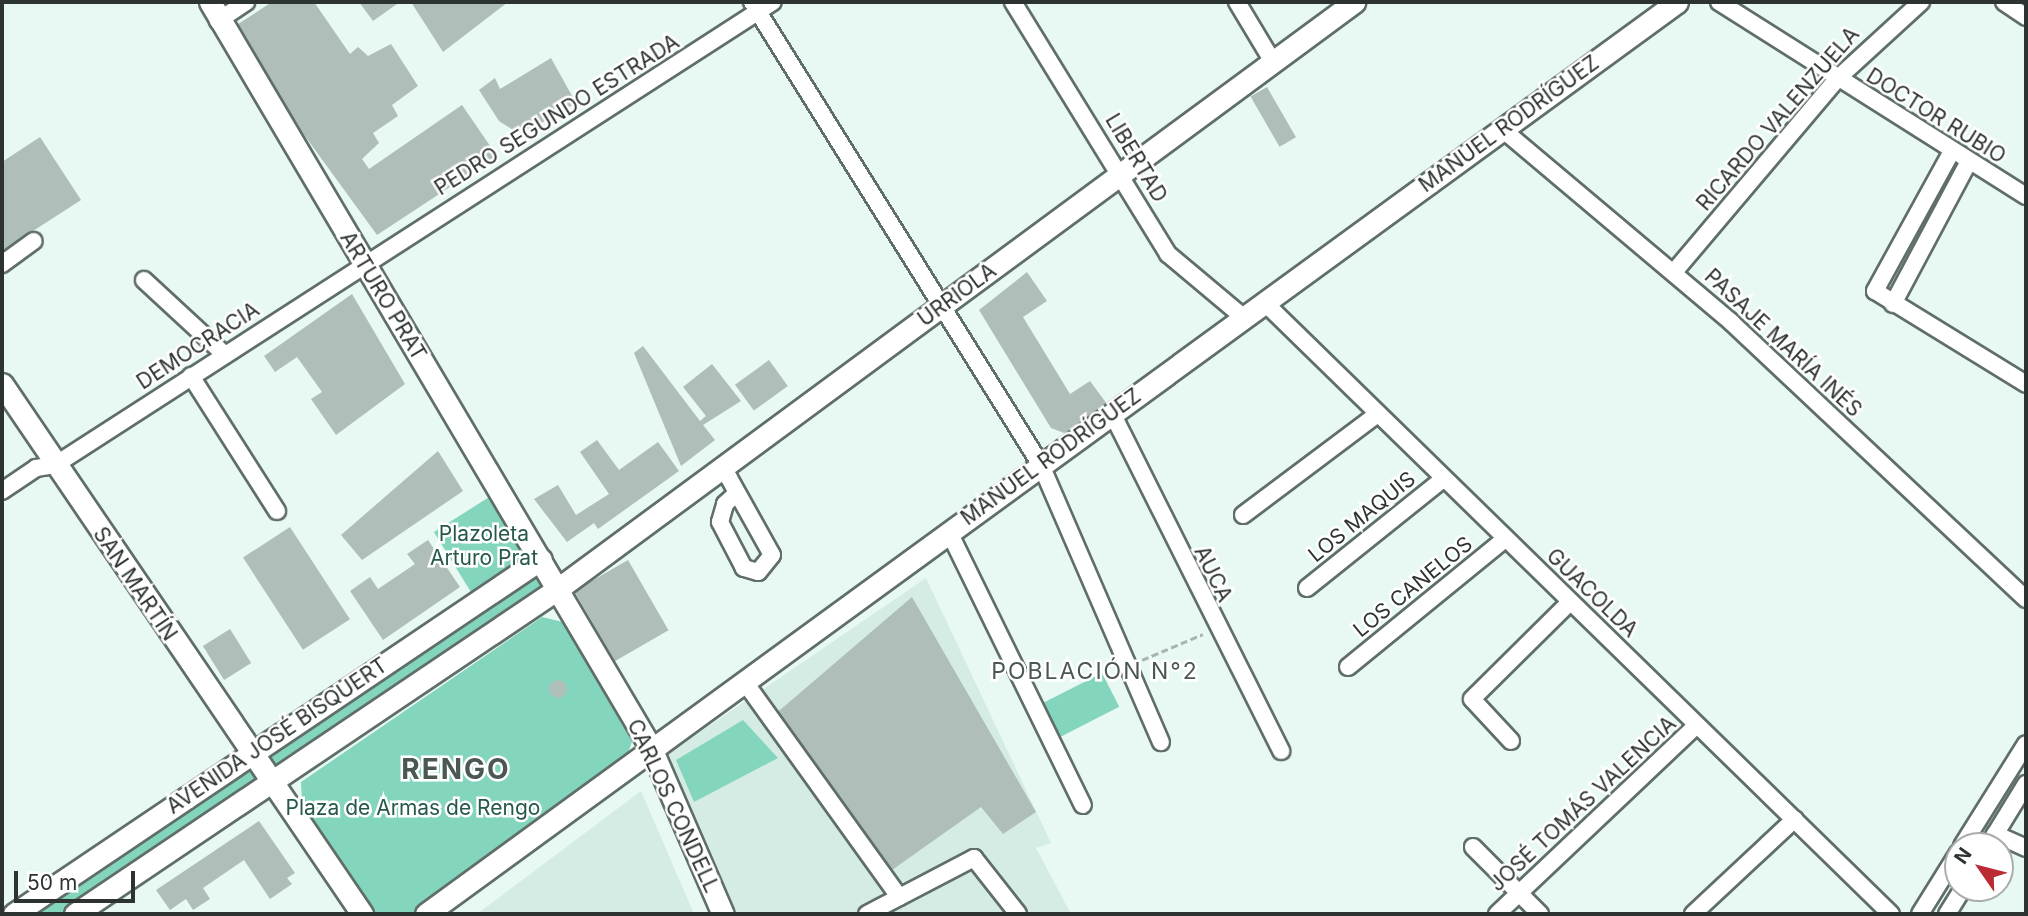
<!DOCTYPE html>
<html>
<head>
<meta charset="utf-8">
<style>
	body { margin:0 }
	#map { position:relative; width:2028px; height:916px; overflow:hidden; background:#e8f8f2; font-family:Inter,sans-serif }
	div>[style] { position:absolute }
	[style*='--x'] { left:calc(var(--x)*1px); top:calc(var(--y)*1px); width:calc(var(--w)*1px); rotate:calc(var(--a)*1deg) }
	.built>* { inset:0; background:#d5ece4 }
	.green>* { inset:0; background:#84d5bd; transform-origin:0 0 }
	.building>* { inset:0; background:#afbeb8; transform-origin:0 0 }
	.round { border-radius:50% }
	.path>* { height:2.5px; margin-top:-1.25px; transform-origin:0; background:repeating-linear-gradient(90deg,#a7b4af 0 7px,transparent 0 10.5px) }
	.roads { filter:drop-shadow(2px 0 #606e69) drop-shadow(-2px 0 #606e69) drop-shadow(0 2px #606e69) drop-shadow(0 -2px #606e69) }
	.minor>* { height:16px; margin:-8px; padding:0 8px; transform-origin:8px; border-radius:8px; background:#fff }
	.major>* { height:21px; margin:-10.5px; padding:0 10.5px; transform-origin:10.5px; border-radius:10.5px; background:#fff }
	span { translate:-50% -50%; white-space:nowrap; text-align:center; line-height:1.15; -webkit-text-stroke:5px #fff; paint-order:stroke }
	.street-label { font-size:21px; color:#2d3331 }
	.park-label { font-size:21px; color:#26594b }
	.neighbourhood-label { font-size:23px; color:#4a5753; letter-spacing:2px }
	.district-label { font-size:28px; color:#4a5753; font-weight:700; letter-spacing:2px }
	.frame { position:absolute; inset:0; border:4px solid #2d3331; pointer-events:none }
	.north { position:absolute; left:1944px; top:832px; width:70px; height:70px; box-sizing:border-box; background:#fff; border:2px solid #abadad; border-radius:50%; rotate:305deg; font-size:19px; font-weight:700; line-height:28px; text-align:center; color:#2d3331 }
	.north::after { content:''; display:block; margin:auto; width:24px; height:32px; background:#bb2b34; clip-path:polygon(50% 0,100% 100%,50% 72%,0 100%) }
	.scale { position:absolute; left:14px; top:871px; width:121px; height:32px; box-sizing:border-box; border:4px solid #2d3331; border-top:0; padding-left:9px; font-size:21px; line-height:24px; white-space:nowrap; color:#2d3331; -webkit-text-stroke:5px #fff; paint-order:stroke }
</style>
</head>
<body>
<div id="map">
	<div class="built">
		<div style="clip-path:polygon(926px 578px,1051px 843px,1036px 848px,1070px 912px,737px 914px,668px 754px)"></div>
		<div style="clip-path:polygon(641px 791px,694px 914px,477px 914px)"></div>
	</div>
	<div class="green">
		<div style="clip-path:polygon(494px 494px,525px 543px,522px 564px,474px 597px,434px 532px)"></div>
		<div style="left:534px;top:570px;width:25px;height:618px;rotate:56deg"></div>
		<div style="clip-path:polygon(542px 617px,567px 623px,634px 736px,628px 753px,415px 914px,376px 913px,302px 803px,301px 782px)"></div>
		<div style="left:1102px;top:673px;width:38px;height:68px;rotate:63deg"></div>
		<div style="clip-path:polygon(743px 720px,778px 758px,694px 802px,676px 760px)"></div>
	</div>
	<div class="building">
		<div style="clip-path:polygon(272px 2px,314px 2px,350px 54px,358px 47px,368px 56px,391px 44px,418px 86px,392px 105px,398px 116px,373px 133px,379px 143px,362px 159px,369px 169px,462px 105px,497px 156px,377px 235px,270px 88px,235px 26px)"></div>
		<div style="clip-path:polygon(359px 2px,395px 2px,397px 4px,373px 21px)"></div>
		<div style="clip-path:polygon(411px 2px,508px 2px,443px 52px)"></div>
		<div style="clip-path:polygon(551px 58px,576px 103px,521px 135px,499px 121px,479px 90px,495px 78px,500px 89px)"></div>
		<div style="left:1267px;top:87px;width:58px;height:19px;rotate:60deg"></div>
		<div style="clip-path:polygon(40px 137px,81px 200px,2px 251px,2px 162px)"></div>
		<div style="clip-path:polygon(1027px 272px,1047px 301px,1023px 317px,1070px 394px,1090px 381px,1107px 404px,1064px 433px,1051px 428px,979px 310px)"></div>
		<div style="clip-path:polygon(352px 294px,405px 384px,336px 435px,311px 399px,322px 392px,297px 357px,275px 372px,264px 356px)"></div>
		<div style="clip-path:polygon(643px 346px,700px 421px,706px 416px,683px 387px,712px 364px,741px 401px,703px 425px,715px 440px,681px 466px,634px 353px)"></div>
		<div style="left:769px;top:360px;width:32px;height:42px;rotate:54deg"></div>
		<div style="clip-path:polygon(597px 440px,619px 470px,658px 442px,679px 471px,598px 529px,594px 523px,567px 542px,534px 499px,558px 485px,576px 515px,609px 494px,580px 452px)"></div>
		<div style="clip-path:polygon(438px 451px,463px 491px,362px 560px,341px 535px)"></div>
		<div style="left:290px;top:527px;width:110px;height:56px;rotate:57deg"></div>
		<div style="clip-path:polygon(428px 540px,460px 587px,383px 640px,350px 591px,370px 577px,378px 589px,415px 564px,407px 554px)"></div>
		<div style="left:628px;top:560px;width:81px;height:62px;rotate:60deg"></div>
		<div style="clip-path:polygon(912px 597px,1036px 812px,1003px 834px,981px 807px,892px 870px,773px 716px)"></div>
		<div style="left:230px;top:629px;width:40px;height:32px;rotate:58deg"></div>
		<div class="round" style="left:549px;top:680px;width:18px;height:18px"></div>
		<div style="clip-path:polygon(259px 821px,295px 873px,287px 878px,292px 884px,270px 899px,244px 860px,203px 888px,210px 899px,193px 910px,186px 899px,170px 910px,156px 890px)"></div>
	</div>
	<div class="path">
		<div style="--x:1142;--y:660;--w:66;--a:-23.1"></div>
	</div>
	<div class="roads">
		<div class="minor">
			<div style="--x:752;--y:2;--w:546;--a:58.03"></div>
			<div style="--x:1041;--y:465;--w:302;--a:66.6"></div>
			<div style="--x:1013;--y:2;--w:296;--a:58.4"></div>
			<div style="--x:1168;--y:254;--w:98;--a:40"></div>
			<div style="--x:1237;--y:2;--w:70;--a:59"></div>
			<div style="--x:1719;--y:2;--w:363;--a:32.3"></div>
			<div style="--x:2004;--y:2;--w:27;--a:34"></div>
			<div style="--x:218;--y:21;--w:34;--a:-34"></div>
			<div style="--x:1502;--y:129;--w:301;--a:40.1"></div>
			<div style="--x:1732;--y:323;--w:403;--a:43.2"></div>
			<div style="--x:1952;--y:151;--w:160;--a:118.8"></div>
			<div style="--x:1875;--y:291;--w:177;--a:31.6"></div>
			<div style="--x:2;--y:264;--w:39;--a:-36"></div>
			<div style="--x:1674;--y:272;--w:253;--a:-49.8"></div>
			<div style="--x:1837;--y:79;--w:114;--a:-42.5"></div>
			<div style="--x:144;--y:280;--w:109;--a:42.8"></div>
			<div style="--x:1264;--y:302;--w:876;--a:44.31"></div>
			<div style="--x:1893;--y:304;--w:162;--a:-62"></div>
			<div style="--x:191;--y:376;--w:160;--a:57.5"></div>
			<div style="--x:1112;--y:413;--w:378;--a:63.4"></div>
			<div style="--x:723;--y:467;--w:13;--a:61"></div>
			<div style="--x:729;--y:478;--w:88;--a:60.8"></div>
			<div style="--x:772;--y:555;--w:22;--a:129"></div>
			<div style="--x:758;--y:572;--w:15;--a:-164"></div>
			<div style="--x:744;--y:568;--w:52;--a:-117.6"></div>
			<div style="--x:720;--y:522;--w:19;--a:-74"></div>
			<div style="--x:725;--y:504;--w:16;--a:-43"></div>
			<div style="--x:2;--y:491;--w:41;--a:-34.1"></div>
			<div style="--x:36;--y:468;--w:19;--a:-9"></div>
			<div style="--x:55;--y:465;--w:854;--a:-32.82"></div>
			<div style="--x:1243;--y:515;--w:166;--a:-36.9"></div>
			<div style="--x:949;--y:532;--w:304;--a:63.9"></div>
			<div style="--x:1307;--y:588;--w:174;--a:-38.7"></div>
			<div style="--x:1348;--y:667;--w:203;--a:-39.2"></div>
			<div style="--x:744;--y:681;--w:266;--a:54.3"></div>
			<div style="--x:1511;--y:741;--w:57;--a:-132.9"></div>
			<div style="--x:1472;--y:699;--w:138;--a:-44.7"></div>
			<div style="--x:1995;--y:834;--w:34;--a:24"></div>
			<div style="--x:1962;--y:846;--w:120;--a:-57.9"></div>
			<div style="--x:1988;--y:846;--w:73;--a:-58.5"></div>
			<div style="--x:1473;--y:847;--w:95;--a:45"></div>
			<div style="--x:867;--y:914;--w:121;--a:-27.6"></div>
			<div style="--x:974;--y:858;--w:71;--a:51.8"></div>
			<div style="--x:1497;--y:914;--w:275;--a:-43.4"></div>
			<div style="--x:1693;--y:914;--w:139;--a:-43"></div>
			<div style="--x:1920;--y:914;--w:72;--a:-58.1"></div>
			<div style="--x:1947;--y:914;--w:31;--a:-58"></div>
		</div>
		<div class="major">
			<div style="--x:210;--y:2;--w:867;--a:59.41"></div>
			<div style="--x:651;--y:748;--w:181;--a:66.6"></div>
			<div style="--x:2;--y:384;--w:641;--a:55.81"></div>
			<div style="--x:14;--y:914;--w:635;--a:-33.97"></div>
			<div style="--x:75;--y:914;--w:584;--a:-33.96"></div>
			<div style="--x:559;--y:588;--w:988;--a:-36.39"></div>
			<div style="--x:426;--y:914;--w:1548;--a:-36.09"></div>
		</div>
	</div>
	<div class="street-label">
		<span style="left:557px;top:115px;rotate:-32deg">PEDRO SEGUNDO ESTRADA</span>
		<span style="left:1936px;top:116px;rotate:32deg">DOCTOR RUBIO</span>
		<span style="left:1778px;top:119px;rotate:-49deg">RICARDO VALENZUELA</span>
		<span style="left:1509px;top:124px;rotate:-36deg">MANUEL RODRÍGUEZ</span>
		<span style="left:1136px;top:158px;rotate:59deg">LIBERTAD</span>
		<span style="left:957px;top:295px;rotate:-36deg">URRIOLA</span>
		<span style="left:383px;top:296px;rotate:59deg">ARTURO PRAT</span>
		<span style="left:1783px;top:343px;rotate:43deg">PASAJE MARÍA INÉS</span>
		<span style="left:198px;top:346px;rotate:-33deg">DEMOCRACIA</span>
		<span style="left:1051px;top:457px;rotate:-36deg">MANUEL RODRÍGUEZ</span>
		<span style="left:1362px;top:517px;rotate:-39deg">LOS MAQUIS</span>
		<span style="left:1213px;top:574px;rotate:64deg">AUCA</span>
		<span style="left:135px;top:584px;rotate:56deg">SAN MARTÍN</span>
		<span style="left:1413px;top:587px;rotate:-39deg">LOS CANELOS</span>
		<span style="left:1592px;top:593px;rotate:44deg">GUACOLDA</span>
		<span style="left:277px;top:736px;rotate:-34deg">AVENIDA JOSÉ BISQUERT</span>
		<span style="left:1583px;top:804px;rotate:-43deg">JOSÉ TOMÁS VALENCIA</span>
		<span style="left:673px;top:806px;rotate:65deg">CARLOS CONDELL</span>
	</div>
	<div class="park-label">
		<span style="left:484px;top:546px">Plazoleta<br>Arturo Prat</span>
		<span style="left:413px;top:808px">Plaza de Armas de Rengo</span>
	</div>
	<div class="neighbourhood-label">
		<span style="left:1095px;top:671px">POBLACIÓN N°2</span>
	</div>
	<div class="district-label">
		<span style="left:456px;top:769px">RENGO</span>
	</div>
	<div class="frame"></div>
	<div class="north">N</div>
	<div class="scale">50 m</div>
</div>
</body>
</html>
